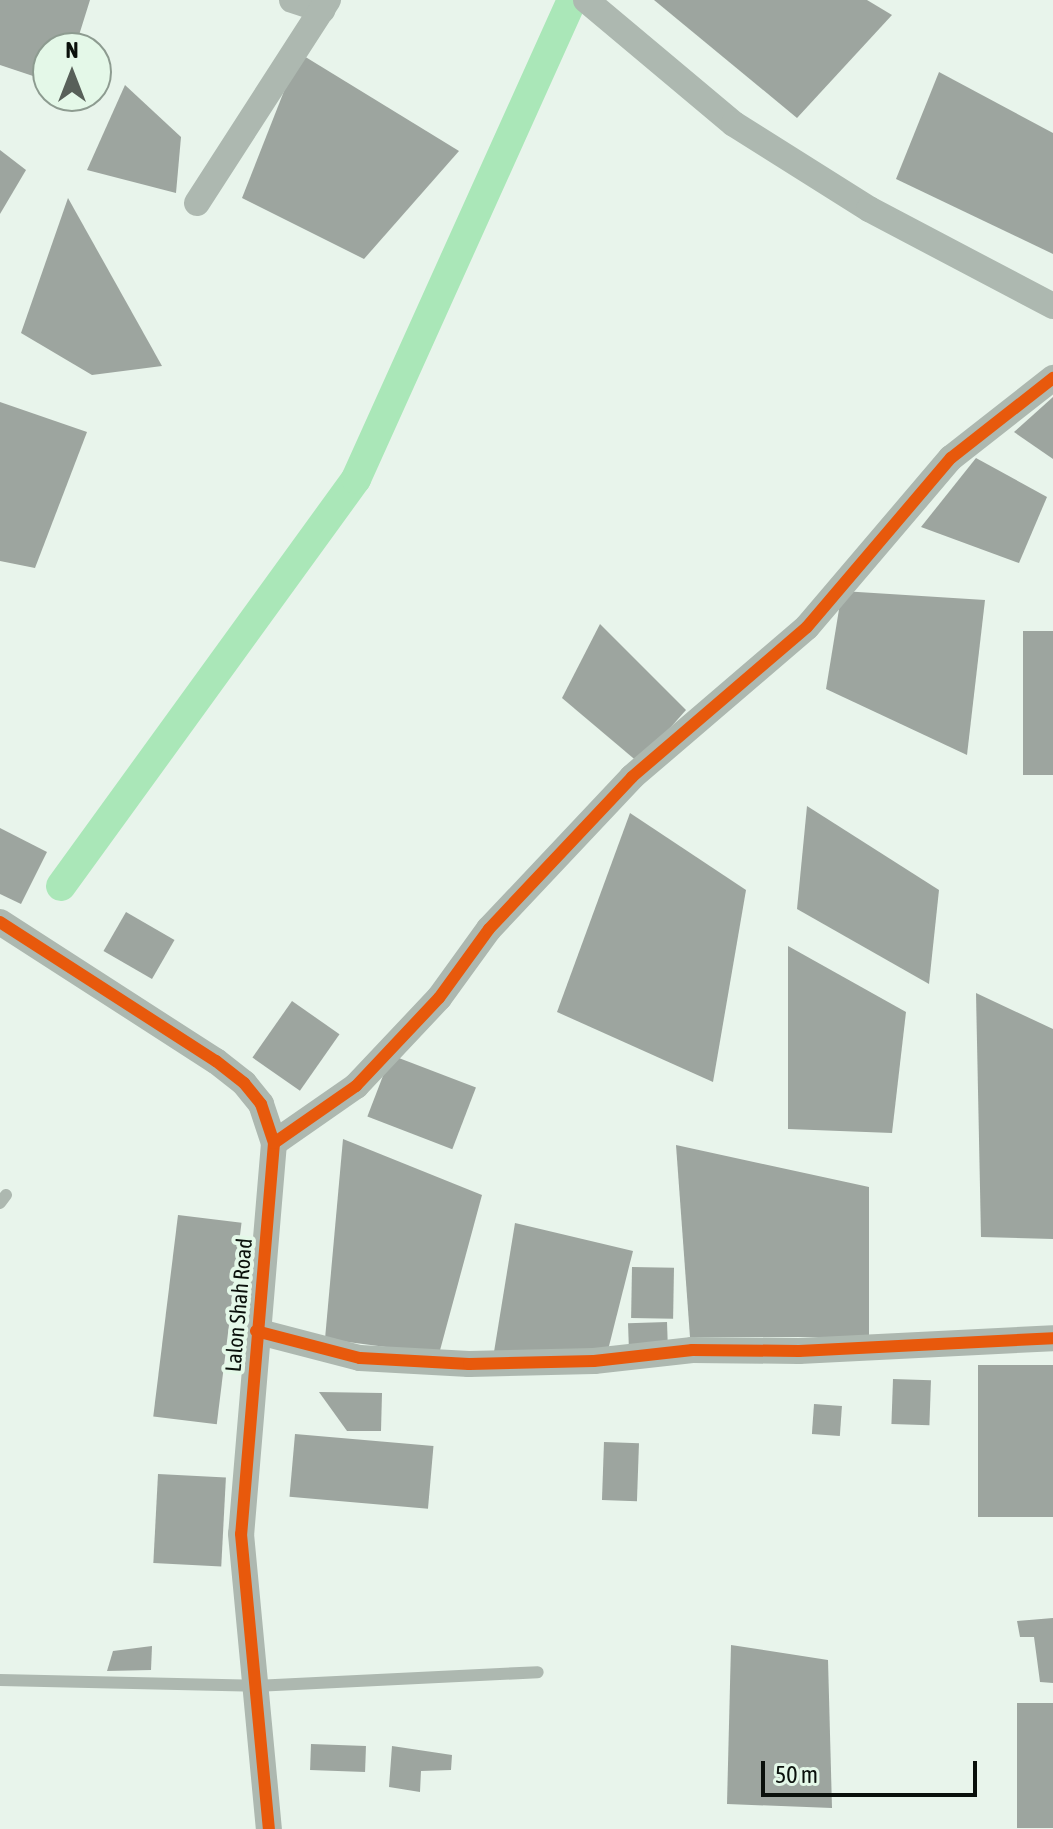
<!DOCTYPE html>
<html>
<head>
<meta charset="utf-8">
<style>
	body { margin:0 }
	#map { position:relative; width:1053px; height:1829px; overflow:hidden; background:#e8f4eb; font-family:"Asap Condensed",sans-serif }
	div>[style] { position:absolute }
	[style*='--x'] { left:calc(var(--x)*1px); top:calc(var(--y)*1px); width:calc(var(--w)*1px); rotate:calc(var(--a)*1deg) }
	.canal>* { height:30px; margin:-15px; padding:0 15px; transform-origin:15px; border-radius:15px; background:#aae7b8 }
	.building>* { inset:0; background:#9da59f; transform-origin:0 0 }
	.lane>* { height:12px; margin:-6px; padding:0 6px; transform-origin:6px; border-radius:6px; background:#adb8b0 }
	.street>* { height:26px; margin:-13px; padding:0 13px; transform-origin:13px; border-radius:13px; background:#adb8b0 }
	.cycleway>* { height:12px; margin:-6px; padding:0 6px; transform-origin:6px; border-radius:6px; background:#e8590c }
	span { translate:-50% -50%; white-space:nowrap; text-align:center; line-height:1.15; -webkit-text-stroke:8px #e4f8e8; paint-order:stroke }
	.street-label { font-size:22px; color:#0a100b }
	.north { position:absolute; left:32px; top:32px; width:80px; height:80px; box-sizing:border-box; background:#e4f8e8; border:2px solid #8d9b90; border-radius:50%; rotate:0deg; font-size:22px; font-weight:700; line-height:32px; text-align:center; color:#0a100b }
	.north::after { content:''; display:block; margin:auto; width:28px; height:36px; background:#586059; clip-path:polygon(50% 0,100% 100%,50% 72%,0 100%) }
	.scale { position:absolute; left:761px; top:1761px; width:216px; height:36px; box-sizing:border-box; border:4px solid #0a100b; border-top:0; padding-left:10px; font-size:24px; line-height:28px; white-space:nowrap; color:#0a100b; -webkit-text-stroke:6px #e4f8e8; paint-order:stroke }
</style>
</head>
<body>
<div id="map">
	<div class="canal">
		<div style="--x:61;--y:886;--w:503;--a:-54.06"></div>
		<div style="--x:356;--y:479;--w:525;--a:-65.73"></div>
	</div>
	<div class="building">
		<div style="clip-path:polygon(0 0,90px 0,75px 48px,48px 48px,48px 81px,0 65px)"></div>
		<div style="clip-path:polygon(654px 0,867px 0,892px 15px,797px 118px)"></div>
		<div style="clip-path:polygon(299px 53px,459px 151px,364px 259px,242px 198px)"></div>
		<div style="clip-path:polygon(939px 72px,1053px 133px,1053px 254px,896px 179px)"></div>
		<div style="clip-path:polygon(125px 85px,181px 137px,176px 193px,87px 170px)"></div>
		<div style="clip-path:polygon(0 150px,26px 170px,0 214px)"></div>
		<div style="clip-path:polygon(68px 198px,162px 366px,92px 375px,21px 333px)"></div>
		<div style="clip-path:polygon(1053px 397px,1053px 459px,1014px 432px)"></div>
		<div style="clip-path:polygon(0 402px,87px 432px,35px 568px,0 561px)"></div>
		<div style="clip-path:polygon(976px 458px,1047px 497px,1019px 563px,921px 527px)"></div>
		<div style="clip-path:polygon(842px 591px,985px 600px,967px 755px,826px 689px)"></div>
		<div style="clip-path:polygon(600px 624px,686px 710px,639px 763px,562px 698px)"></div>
		<div style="left:1053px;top:631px;width:144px;height:30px;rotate:90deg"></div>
		<div style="clip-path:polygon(807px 806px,939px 890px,929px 984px,797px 909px)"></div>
		<div style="clip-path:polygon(630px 813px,746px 890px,713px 1082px,557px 1012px)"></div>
		<div style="clip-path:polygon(0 828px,47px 852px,21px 904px,0 894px)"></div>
		<div style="left:126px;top:912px;width:56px;height:45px;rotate:30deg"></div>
		<div style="clip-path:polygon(788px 946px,906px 1012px,892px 1133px,788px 1129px)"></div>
		<div style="clip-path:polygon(976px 993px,1053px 1029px,1053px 1239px,981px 1237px)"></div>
		<div style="left:292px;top:1001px;width:58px;height:69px;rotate:35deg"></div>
		<div style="left:391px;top:1055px;width:91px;height:66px;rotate:21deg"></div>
		<div style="clip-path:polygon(343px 1139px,482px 1195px,439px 1354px,325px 1339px)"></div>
		<div style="clip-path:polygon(676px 1145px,869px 1187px,869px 1337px,690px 1337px)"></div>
		<div style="left:178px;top:1215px;width:64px;height:203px;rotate:7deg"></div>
		<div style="clip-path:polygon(515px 1223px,633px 1251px,607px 1354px,494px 1352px)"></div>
		<div style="left:632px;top:1267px;width:42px;height:51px;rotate:1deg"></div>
		<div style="left:667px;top:1322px;width:27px;height:39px;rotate:88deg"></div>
		<div style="left:1053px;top:1365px;width:152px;height:75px;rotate:90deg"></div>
		<div style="left:893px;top:1379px;width:38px;height:45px;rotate:2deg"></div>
		<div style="clip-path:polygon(319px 1392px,382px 1393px,381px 1431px,347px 1431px)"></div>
		<div style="left:814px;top:1404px;width:28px;height:30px;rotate:4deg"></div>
		<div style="left:295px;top:1434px;width:139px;height:63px;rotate:5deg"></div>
		<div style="left:604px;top:1442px;width:35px;height:58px;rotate:2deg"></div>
		<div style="left:158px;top:1474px;width:68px;height:89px;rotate:3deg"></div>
		<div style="clip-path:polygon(1053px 1618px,1053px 1683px,1040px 1682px,1034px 1637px,1020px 1637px,1017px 1621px)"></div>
		<div style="clip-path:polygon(731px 1645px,828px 1660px,832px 1808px,727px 1804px)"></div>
		<div style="clip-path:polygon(152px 1646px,151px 1670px,107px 1671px,113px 1651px)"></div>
		<div style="left:1017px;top:1703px;width:36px;height:125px"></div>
		<div style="left:311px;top:1744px;width:55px;height:26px;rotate:2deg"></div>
		<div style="clip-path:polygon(392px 1746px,452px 1755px,451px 1770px,421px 1771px,420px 1792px,389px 1787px)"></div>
	</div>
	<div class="lane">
		<div style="--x:0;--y:1203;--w:10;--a:-53"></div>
		<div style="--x:0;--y:1680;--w:255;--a:1.3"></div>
		<div style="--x:255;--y:1686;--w:283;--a:-2.8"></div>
	</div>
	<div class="street">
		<div style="--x:292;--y:0;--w:32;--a:18"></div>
		<div style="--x:586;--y:0;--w:193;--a:40"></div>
		<div style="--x:734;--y:124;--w:160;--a:32.2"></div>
		<div style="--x:869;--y:209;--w:208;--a:27.8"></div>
		<div style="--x:197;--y:203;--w:242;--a:-57.2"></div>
		<div style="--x:0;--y:922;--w:257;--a:32.8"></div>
		<div style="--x:216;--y:1061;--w:36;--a:38"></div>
		<div style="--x:244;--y:1083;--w:27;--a:51"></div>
		<div style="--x:261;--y:1104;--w:41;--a:71.6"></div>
		<div style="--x:274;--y:1143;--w:392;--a:94.8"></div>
		<div style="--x:241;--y:1534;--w:296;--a:84.6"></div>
		<div style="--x:274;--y:1143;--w:100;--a:-34.8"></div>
		<div style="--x:356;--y:1086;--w:121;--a:-46.7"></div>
		<div style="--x:439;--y:998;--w:85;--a:-54.1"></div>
		<div style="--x:489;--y:929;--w:209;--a:-46.7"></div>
		<div style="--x:632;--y:777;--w:230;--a:-40.6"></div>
		<div style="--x:807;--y:627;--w:222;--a:-49.6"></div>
		<div style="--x:951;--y:458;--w:130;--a:-38.1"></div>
		<div style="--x:256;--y:1331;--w:107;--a:14.6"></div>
		<div style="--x:360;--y:1358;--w:109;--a:3.2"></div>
		<div style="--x:469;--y:1364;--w:125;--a:-1.4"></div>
		<div style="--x:594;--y:1361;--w:99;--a:-6.4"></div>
		<div style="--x:692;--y:1350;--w:107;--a:0.5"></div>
		<div style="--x:799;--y:1351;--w:254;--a:-2.9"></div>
	</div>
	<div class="cycleway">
		<div style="--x:0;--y:922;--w:257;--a:32.8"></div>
		<div style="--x:216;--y:1061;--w:36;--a:38"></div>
		<div style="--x:244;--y:1083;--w:27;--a:51"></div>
		<div style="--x:261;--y:1104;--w:41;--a:71.6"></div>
		<div style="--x:274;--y:1143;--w:392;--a:94.8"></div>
		<div style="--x:241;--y:1534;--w:296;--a:84.6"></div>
		<div style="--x:274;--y:1143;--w:100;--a:-34.8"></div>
		<div style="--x:356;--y:1086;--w:121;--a:-46.7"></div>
		<div style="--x:439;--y:998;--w:85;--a:-54.1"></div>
		<div style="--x:489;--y:929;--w:209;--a:-46.7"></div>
		<div style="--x:632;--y:777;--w:230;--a:-40.6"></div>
		<div style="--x:807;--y:627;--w:222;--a:-49.6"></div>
		<div style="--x:951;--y:458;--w:130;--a:-38.1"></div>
		<div style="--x:256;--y:1331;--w:107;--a:14.6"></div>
		<div style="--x:360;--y:1358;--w:109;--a:3.2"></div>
		<div style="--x:469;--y:1364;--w:125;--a:-1.4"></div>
		<div style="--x:594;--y:1361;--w:99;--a:-6.4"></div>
		<div style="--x:692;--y:1350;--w:107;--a:0.5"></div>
		<div style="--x:799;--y:1351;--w:254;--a:-2.9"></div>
	</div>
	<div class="street-label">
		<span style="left:239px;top:1305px;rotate:-85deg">Lalon Shah Road</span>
	</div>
	<div class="north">N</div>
	<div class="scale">50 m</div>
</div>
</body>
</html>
